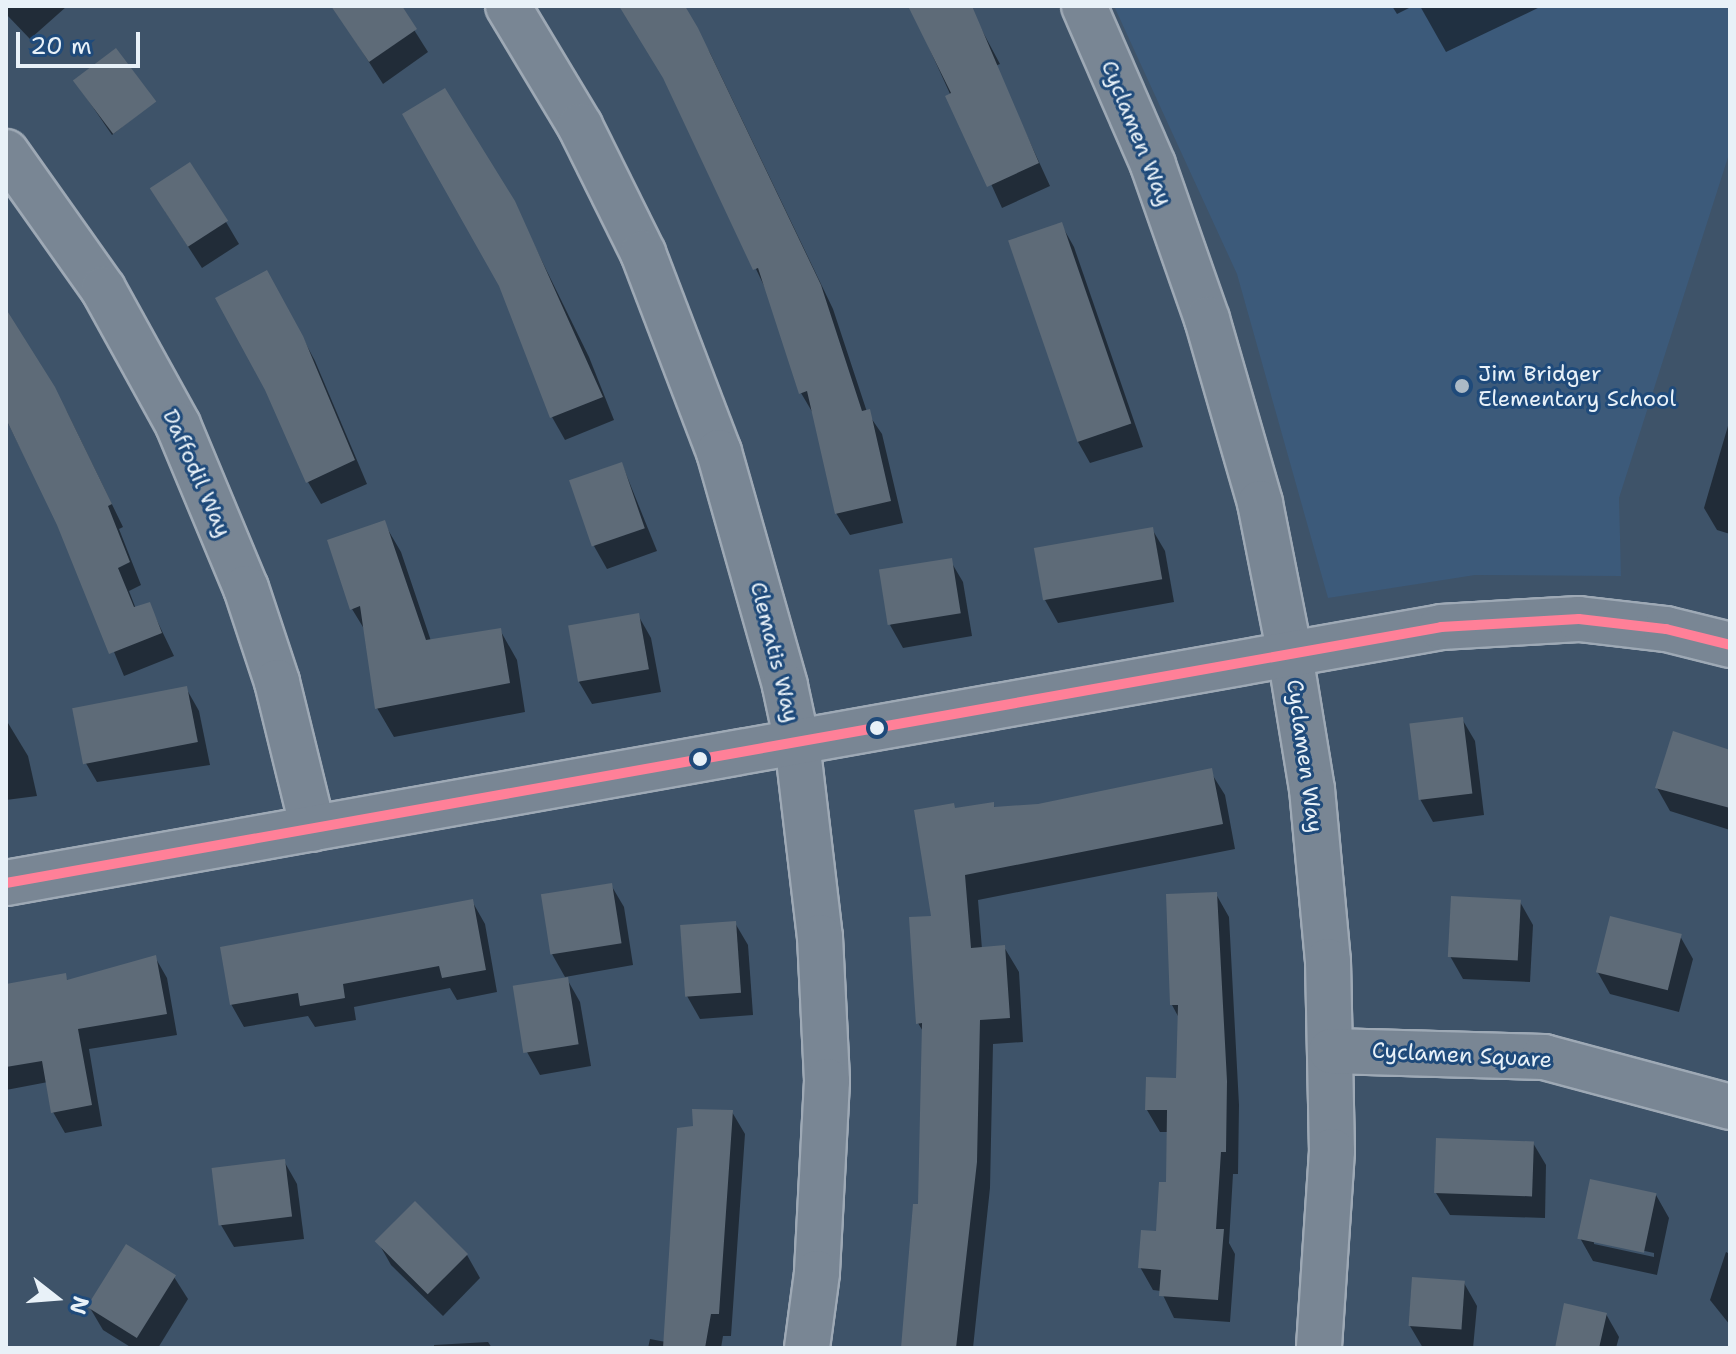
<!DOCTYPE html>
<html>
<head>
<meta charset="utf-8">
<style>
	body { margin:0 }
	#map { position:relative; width:1736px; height:1354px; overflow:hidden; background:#3e5369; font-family:"Shantell Sans",sans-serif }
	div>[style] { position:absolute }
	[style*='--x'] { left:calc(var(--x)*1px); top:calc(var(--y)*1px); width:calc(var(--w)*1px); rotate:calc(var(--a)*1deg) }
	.built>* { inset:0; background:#3c5a7a }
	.shadow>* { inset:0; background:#0007 }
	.building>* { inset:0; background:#5e6b78; transform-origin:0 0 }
	.roads { filter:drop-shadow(2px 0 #9ea9b5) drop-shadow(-2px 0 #9ea9b5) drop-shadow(0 2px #9ea9b5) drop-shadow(0 -2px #9ea9b5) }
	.minor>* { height:44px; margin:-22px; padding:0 22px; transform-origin:22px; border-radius:22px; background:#798694 }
	.bus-1>* { height:10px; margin:-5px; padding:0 5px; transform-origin:5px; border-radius:5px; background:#ff8098 }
	.dots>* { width:22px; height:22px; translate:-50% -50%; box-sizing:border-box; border:4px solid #1f4a7a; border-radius:50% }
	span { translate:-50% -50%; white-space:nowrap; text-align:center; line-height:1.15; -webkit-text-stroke:6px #1f4a7a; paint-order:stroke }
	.street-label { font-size:22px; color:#e8f1f8 }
	.poi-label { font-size:22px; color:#e8f1f8 }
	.left { translate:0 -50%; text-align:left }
	.frame { position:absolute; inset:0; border:8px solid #e8f1f8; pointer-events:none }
	.north { position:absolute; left:16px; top:1258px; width:80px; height:80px; -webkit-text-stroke:6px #1f4a7a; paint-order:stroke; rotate:107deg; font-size:22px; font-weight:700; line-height:32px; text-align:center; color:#e8f1f8 }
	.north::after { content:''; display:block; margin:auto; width:28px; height:36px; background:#e8f1f8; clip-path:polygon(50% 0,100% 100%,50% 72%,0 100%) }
	.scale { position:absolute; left:16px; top:32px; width:124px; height:36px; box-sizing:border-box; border:4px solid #e8f1f8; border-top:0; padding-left:10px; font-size:24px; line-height:28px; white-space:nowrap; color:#e8f1f8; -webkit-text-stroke:6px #1f4a7a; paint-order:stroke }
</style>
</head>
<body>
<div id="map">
	<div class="built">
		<div style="clip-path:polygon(1114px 6px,1730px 6px,1730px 151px,1619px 498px,1621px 576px,1475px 575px,1328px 598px,1237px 274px)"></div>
	</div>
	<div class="shadow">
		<div style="clip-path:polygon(6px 6px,65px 6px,66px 7px,30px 39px,6px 14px)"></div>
		<div style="clip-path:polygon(333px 6px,399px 6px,428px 52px,383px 84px)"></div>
		<div style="clip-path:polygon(621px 6px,682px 6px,710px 53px,833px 309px,867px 412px,882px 434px,903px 523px,850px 535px,836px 513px,814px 415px,801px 393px,767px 292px,666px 81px)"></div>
		<div style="clip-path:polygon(910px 6px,969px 6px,1000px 64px,995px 66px,1050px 186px,1002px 208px)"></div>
		<div style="clip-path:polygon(1392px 6px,1413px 6px,1397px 14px)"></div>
		<div style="clip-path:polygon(1420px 6px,1542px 6px,1446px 52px)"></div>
		<div style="clip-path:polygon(75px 81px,151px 104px,112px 135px)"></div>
		<div style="clip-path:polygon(513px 202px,589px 357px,614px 420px,565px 440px,552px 417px)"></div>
		<div style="clip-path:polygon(165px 211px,226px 222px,239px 244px,202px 268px)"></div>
		<div style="clip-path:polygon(1061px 224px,1074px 247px,1143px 447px,1090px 463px,1077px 440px)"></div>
		<div style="clip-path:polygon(280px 295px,315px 361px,367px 484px,321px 504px,308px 482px)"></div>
		<div style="clip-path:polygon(6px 318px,67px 412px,123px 527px,119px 529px,141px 585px,129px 591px,136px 609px,149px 604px,174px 656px,124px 676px,73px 553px,6px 419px)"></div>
		<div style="clip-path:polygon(1730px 419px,1730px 534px,1717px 530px,1704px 508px)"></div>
		<div style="clip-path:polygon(622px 464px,657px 551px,607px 569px,594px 546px)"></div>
		<div style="clip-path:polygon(384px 523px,401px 552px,431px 641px,500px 630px,517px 660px,525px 712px,394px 737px,377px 708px,366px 632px,352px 609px)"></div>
		<div style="clip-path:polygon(1152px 529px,1165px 551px,1174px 602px,1058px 623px,1045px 600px)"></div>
		<div style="clip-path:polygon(950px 560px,963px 582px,972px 636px,903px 648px,890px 625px)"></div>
		<div style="clip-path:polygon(638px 615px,651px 638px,661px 692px,592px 704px,579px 682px)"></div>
		<div style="clip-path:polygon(186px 688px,199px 711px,210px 765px,97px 782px,84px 760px)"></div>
		<div style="clip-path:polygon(1462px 719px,1475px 741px,1484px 815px,1433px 822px,1420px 799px)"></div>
		<div style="clip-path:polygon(8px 723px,28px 756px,37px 796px,6px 800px)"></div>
		<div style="clip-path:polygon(1730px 752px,1730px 830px,1670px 811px,1657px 788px)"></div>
		<div style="clip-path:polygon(1210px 771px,1225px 795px,1235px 849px,978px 900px,982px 949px,1004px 947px,1019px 972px,1023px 1042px,993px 1044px,990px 1188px,973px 1348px,903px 1348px,920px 1206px,924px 1033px,918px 1023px,956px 810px,992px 804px,996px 809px,1038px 806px)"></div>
		<div style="clip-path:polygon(611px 885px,624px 907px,633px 965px,565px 977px,552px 954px)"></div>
		<div style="clip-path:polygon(1216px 894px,1229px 917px,1239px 1105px,1238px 1174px,1233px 1174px,1229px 1243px,1235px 1254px,1230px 1322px,1174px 1318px,1161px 1291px,1153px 1290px,1140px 1267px,1157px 1233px,1168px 1184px,1169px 1132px,1160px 1132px,1147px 1110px,1178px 1080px,1179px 1018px,1172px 1005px)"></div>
		<div style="clip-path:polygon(472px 901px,485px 924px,497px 992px,457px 1000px,450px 988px,354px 1007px,356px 1020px,315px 1027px,308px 1016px,244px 1027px,231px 1004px)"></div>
		<div style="clip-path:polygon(1520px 902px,1533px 925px,1530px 982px,1463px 979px,1450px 956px)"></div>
		<div style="clip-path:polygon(735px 923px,748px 945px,753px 1015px,700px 1019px,687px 996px)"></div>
		<div style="clip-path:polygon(1680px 936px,1693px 959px,1679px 1012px,1610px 994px,1597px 971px)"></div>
		<div style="clip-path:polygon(155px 957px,167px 978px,177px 1035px,89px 1049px,102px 1126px,65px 1133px,53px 1112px,48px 1082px,6px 1090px,6px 986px,64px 975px,68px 981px)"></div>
		<div style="clip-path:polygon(567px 979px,580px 1002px,591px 1066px,540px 1075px,527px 1052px)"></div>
		<div style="clip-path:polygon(732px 1112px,745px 1134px,731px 1336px,723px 1336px,721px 1348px,648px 1348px,650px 1339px,666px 1342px,695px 1128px)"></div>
		<div style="clip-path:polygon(1533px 1143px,1546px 1165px,1545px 1218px,1450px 1215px,1436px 1193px)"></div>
		<div style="clip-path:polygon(284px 1161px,297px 1184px,304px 1239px,234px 1247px,221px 1225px)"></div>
		<div style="clip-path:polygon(evenodd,1656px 1195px,1669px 1218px,1657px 1275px,1593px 1261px,1580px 1238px,1656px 1195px,1594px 1240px,1654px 1253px,1654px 1257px,1594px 1244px,1594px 1240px)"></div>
		<div style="clip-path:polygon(415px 1204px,467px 1255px,480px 1278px,443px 1316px,391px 1265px,378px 1242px)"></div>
		<div style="clip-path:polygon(1726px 1252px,1730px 1254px,1730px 1325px,1710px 1300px)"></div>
		<div style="clip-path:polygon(174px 1277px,188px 1299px,158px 1348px,132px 1348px,103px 1330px,90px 1308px)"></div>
		<div style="clip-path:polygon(1464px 1283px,1477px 1306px,1473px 1348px,1423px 1348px,1410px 1326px)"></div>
		<div style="clip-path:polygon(1606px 1314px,1619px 1337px,1616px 1348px,1557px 1348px)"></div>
		<div style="clip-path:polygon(488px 1342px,492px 1348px,434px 1348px,434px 1345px)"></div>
	</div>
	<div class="building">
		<div style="clip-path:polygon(331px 6px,402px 6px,417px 29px,369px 62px)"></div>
		<div style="clip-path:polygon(619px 6px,685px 6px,698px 28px,821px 285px,862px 411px,870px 409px,891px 501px,835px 514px,807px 391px,799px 394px,758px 268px,753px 270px,663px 78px)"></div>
		<div style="clip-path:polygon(908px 6px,972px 6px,1039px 163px,987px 187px,945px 96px,951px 93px)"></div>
		<div style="left:116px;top:48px;width:67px;height:54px;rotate:53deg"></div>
		<div style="clip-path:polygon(445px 88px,515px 201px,603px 397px,550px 418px,499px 286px,402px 114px)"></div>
		<div style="left:190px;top:162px;width:70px;height:48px;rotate:57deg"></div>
		<div style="left:1062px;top:222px;width:213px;height:57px;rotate:71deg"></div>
		<div style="clip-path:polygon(267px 270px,303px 336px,355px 460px,306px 483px,265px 390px,215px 298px)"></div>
		<div style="clip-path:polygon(6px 309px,55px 387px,112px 504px,108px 506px,130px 562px,118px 568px,134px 607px,150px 602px,162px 633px,109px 654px,57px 525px,6px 419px)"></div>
		<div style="left:622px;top:462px;width:70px;height:56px;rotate:71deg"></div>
		<div style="clip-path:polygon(385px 520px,426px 640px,501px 628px,510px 683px,375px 709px,360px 606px,350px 610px,327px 540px)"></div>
		<div style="left:1153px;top:527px;width:53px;height:121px;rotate:80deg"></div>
		<div style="left:952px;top:558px;width:56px;height:74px;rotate:81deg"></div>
		<div style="left:639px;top:613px;width:57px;height:72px;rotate:80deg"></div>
		<div style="left:187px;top:686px;width:57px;height:117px;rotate:79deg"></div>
		<div style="left:1463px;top:717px;width:77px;height:54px;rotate:83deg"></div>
		<div style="clip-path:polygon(1673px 731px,1730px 750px,1730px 808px,1655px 788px)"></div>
		<div style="clip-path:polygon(1212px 768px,1223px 824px,965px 875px,971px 948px,1005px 945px,1010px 1018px,980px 1020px,977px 1162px,956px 1348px,901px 1348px,913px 1204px,918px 1204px,922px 1023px,916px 1024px,909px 917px,931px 916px,914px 810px,954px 803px,955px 808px,994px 802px,994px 807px,1038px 804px)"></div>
		<div style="left:612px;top:883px;width:61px;height:72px;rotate:81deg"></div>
		<div style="clip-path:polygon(1217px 892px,1227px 1081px,1226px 1152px,1221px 1152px,1216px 1229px,1224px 1229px,1218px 1300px,1159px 1296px,1161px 1270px,1138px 1268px,1141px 1230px,1156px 1231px,1159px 1182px,1166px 1182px,1167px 1110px,1145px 1110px,1146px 1077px,1176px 1078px,1178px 1005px,1170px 1005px,1166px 894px)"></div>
		<div style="left:1451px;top:896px;width:70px;height:61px;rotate:3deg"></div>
		<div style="clip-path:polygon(473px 899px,486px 970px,442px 978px,439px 966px,343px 984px,345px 998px,300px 1006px,298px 993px,230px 1005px,220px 947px)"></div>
		<div style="left:1610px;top:916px;width:74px;height:58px;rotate:14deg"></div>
		<div style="left:736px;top:921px;width:72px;height:56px;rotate:86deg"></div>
		<div style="clip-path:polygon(156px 955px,167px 1014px,78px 1029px,92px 1105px,51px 1113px,42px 1061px,6px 1067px,6px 984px,66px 973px,67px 980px)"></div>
		<div style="left:568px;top:977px;width:68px;height:56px;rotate:81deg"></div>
		<div style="clip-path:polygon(692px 1109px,733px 1110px,719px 1314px,711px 1314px,705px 1348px,663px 1348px,677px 1128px,693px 1126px)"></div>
		<div style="left:1436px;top:1138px;width:98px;height:55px;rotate:2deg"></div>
		<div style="left:285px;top:1159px;width:58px;height:74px;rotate:83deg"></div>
		<div style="left:1590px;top:1179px;width:68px;height:61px;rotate:12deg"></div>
		<div style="left:415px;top:1201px;width:75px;height:57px;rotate:45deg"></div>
		<div style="left:126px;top:1244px;width:59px;height:74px;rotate:32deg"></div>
		<div style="left:1412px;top:1277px;width:53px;height:49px;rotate:4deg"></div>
		<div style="clip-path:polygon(1564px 1303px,1607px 1313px,1599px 1348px,1555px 1348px)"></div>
	</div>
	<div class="roads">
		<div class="minor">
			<div style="--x:508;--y:6;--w:140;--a:59"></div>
			<div style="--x:580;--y:126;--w:142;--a:63.6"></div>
			<div style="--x:643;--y:253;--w:213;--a:69.1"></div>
			<div style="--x:719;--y:452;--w:243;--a:74.2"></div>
			<div style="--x:785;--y:686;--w:57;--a:77.9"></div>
			<div style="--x:797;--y:742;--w:196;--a:83.3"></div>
			<div style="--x:820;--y:937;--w:144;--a:87.2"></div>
			<div style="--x:827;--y:1081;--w:192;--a:93"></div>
			<div style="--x:817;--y:1273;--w:76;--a:97.6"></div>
			<div style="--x:1084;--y:6;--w:173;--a:66.5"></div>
			<div style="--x:1153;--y:165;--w:163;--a:70.7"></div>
			<div style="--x:1207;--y:319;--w:191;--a:73.9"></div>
			<div style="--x:1260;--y:503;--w:155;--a:78.8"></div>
			<div style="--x:1290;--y:655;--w:136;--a:80.7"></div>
			<div style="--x:1312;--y:789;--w:173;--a:84.7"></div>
			<div style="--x:1328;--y:961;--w:190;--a:88.8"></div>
			<div style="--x:1332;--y:1151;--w:197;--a:93.8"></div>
			<div style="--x:6;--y:152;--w:168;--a:54.7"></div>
			<div style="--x:103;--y:289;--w:155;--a:61.1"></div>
			<div style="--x:178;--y:425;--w:177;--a:67.4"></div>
			<div style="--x:246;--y:588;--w:99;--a:71.7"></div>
			<div style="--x:277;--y:682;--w:151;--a:76.2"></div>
			<div style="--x:6;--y:883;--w:1458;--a:-10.11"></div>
			<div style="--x:1441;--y:627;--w:138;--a:-3.3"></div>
			<div style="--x:1579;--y:619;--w:88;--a:6.6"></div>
			<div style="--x:1666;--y:629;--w:66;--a:14"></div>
			<div style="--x:1331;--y:1051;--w:213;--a:1.6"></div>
			<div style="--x:1544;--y:1057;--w:193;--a:15"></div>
		</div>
	</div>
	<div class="bus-1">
		<div style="--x:6;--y:883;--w:1458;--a:-10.11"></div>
		<div style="--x:1441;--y:627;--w:138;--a:-3.3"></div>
		<div style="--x:1579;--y:619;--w:88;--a:6.6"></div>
		<div style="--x:1666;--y:629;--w:66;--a:14"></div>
	</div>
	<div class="dots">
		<div style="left:1462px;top:386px;background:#acbac6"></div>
		<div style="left:877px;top:728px;background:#e8f1f8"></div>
		<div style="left:700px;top:759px;background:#e8f1f8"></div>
	</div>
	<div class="street-label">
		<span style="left:1137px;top:133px;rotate:68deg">Cyclamen Way</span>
		<span style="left:197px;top:473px;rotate:66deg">Daffodil Way</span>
		<span style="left:775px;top:652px;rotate:76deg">Clematis Way</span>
		<span style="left:1305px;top:756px;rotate:82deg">Cyclamen Way</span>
		<span style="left:1462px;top:1055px;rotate:3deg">Cyclamen Square</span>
	</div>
	<div class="poi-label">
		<span class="left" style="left:1478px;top:386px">Jim Bridger<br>Elementary School</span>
	</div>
	<div class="frame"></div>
	<div class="north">N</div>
	<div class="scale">20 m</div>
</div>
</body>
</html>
